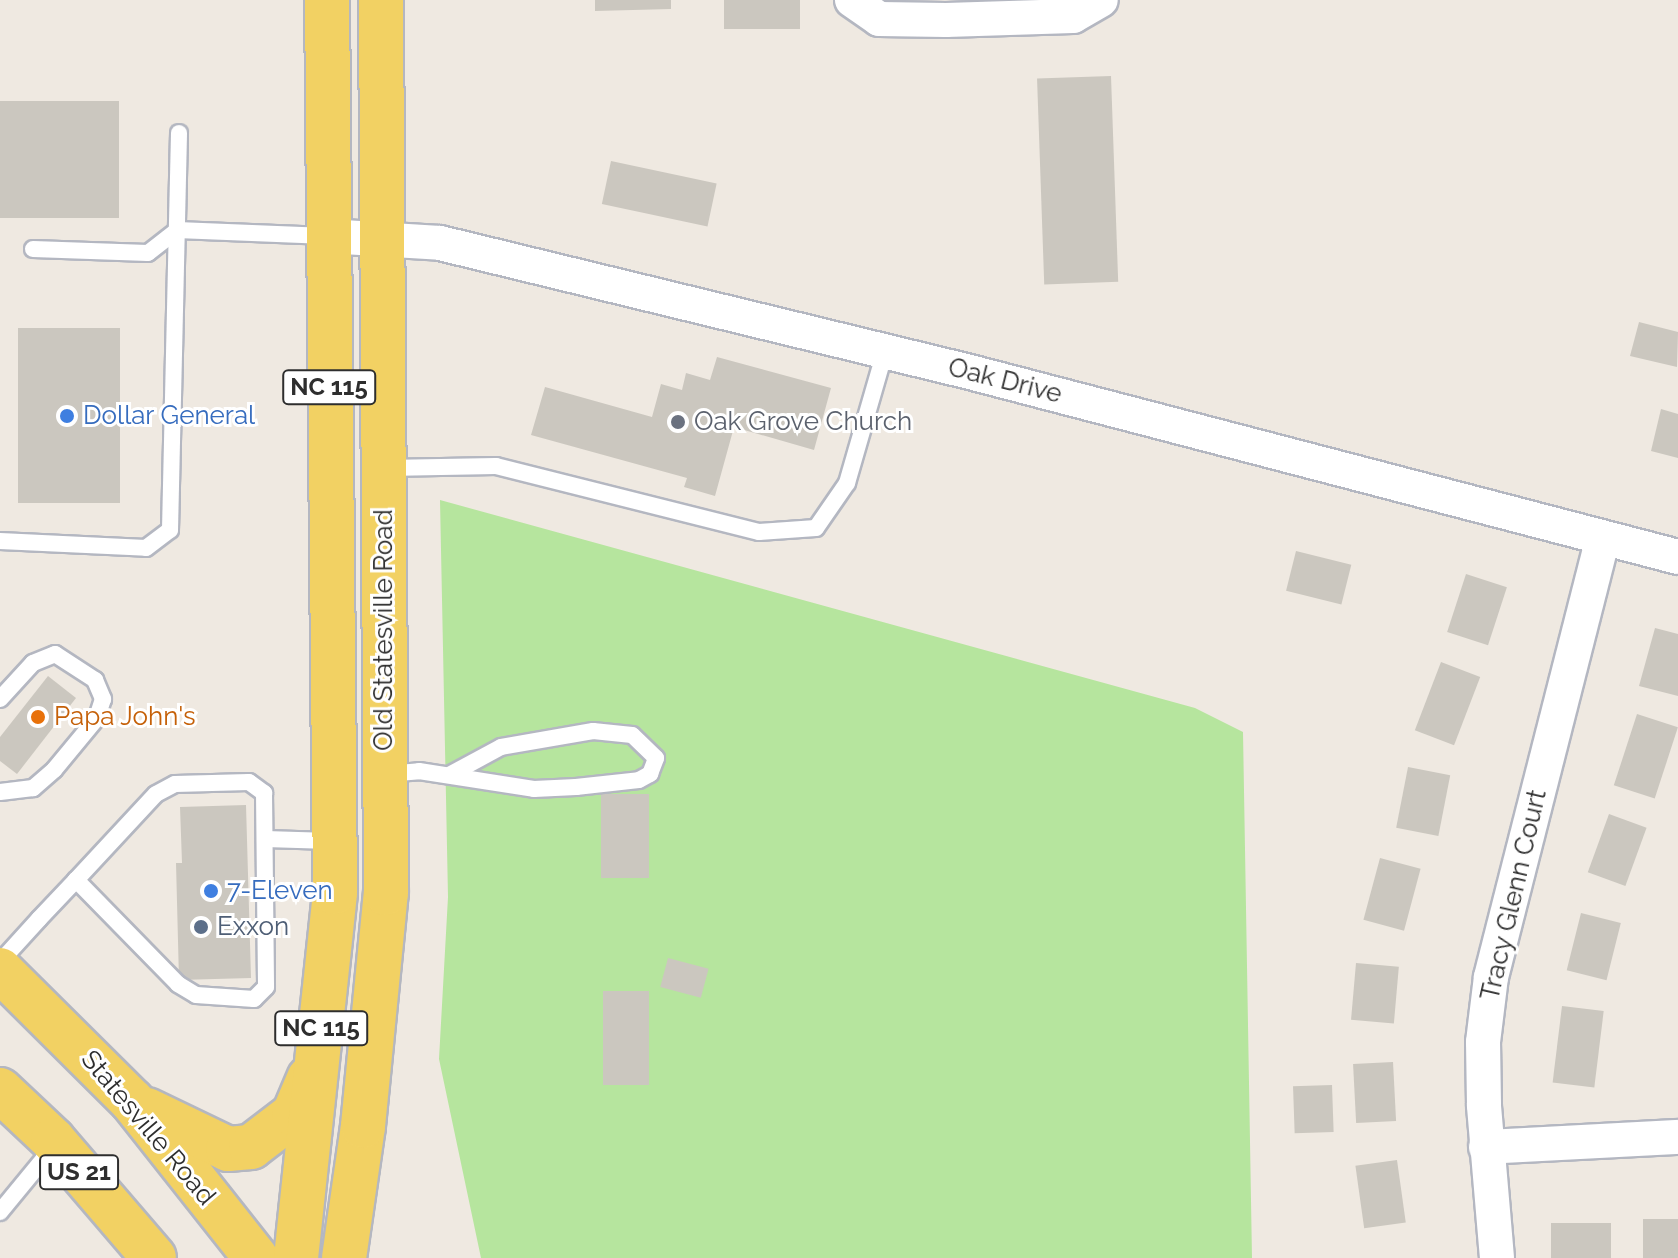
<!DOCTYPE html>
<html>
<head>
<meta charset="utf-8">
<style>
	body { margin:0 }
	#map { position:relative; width:1678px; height:1258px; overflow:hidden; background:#efe9e1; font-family:Raleway,sans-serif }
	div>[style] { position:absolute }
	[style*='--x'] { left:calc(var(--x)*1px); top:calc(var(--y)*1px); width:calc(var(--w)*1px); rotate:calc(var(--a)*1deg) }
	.green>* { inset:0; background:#b6e59e }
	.building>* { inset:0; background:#cbc7bf; transform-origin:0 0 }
	.roads { filter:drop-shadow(2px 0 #b4b7c1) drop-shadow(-2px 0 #b4b7c1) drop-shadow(0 2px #b4b7c1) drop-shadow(0 -2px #b4b7c1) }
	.lane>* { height:16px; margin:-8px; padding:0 8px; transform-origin:8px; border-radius:8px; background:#fff }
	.street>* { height:34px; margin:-17px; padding:0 17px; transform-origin:17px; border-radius:17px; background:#fff }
	.primary>* { height:44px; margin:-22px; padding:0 22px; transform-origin:22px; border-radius:22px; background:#f2d163 }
	.dots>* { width:22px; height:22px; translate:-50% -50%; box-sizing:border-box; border:4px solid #fff; border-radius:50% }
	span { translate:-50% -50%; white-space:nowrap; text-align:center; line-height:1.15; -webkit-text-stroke:6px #fff; paint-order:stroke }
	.shield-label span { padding:2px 6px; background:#fff; border:2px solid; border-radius:6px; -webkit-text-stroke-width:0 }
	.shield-label { font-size:24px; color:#2e2e2e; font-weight:700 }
	.street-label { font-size:26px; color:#2e2e2e }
	.shop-label { font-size:26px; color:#366cbe }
	.left { translate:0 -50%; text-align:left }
	.worship-label { font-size:26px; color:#5b616d }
	.food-label { font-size:26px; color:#c56008 }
	.service-label { font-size:26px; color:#4e5e75 }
</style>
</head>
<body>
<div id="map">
	<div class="green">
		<div style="clip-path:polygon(440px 500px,1195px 708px,1243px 732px,1252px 1258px,481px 1258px,439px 1059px,448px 897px)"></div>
	</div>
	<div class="building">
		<div style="clip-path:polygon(595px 0,671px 0,671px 9px,595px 11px)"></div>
		<div style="left:724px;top:0;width:76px;height:29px"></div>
		<div style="left:1111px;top:76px;width:206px;height:74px;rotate:88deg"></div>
		<div style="left:0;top:101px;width:119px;height:117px"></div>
		<div style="left:611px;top:161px;width:108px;height:44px;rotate:12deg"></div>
		<div style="clip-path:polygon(1639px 322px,1678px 332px,1677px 367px,1630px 356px)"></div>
		<div style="left:18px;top:328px;width:102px;height:175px"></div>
		<div style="clip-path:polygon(717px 357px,831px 388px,814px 450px,734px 427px,715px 496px,684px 487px,687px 478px,531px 435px,545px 387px,652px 417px,661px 384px,682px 390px,686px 373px,710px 380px)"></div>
		<div style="clip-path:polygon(1661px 409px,1678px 414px,1678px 458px,1651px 451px)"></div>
		<div style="left:1296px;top:551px;width:57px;height:41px;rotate:14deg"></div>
		<div style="left:1466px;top:574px;width:43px;height:61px;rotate:18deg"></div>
		<div style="clip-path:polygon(1655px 628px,1678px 634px,1678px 696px,1639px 686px)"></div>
		<div style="left:1441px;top:662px;width:42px;height:73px;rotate:21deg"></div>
		<div style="clip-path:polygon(48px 676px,76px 698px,17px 774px,0 761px,0 737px)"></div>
		<div style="left:1637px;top:714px;width:43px;height:75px;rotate:18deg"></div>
		<div style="left:1408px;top:767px;width:43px;height:62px;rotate:11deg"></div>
		<div style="left:601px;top:794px;width:48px;height:84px"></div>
		<div style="clip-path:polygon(246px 805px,251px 978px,179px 980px,176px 863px,182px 863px,180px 807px)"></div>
		<div style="left:1609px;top:814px;width:40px;height:62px;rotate:20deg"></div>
		<div style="left:1380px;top:858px;width:42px;height:64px;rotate:15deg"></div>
		<div style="left:1581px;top:913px;width:41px;height:59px;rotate:14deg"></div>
		<div style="left:668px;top:958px;width:42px;height:30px;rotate:15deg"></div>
		<div style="left:1356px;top:963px;width:43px;height:57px;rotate:5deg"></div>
		<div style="left:603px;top:991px;width:46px;height:94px"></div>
		<div style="left:1562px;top:1006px;width:42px;height:77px;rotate:7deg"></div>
		<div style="left:1393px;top:1062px;width:59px;height:40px;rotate:87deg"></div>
		<div style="left:1332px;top:1085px;width:47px;height:39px;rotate:88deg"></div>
		<div style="left:1397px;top:1160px;width:63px;height:42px;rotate:82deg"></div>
		<div style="left:1678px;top:1219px;width:39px;height:35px;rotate:90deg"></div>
		<div style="left:1611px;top:1223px;width:35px;height:60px;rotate:90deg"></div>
	</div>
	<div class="roads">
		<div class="lane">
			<div style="--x:33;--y:249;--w:115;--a:2"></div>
			<div style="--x:148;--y:253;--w:37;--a:-38"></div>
			<div style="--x:177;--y:230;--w:150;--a:2.3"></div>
			<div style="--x:386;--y:468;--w:110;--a:-1"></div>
			<div style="--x:496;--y:466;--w:271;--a:14.1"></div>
			<div style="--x:759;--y:532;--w:57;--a:-4"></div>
			<div style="--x:816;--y:528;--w:55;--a:-55.4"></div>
			<div style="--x:847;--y:483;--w:137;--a:-73.9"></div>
			<div style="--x:0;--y:541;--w:146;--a:2.7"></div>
			<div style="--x:146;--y:548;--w:30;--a:-37"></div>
			<div style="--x:170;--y:530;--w:397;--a:-88.7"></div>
			<div style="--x:0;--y:699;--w:49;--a:-47.5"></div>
			<div style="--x:33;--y:663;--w:24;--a:-22"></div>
			<div style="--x:55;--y:654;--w:48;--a:33"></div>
			<div style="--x:95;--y:680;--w:21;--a:67"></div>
			<div style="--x:103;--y:699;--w:20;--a:108"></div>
			<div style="--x:97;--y:718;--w:67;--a:129.6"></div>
			<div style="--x:54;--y:770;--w:28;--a:139"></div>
			<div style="--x:33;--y:788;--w:33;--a:173"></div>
			<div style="--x:387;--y:774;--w:32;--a:-5"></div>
			<div style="--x:419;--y:771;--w:116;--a:8.9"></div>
			<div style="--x:534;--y:789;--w:42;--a:-2.7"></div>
			<div style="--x:576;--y:787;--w:63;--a:-6.3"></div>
			<div style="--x:639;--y:780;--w:13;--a:-29"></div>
			<div style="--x:650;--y:774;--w:17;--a:-69"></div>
			<div style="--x:656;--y:758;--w:33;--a:-136"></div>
			<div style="--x:632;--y:735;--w:39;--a:-174"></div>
			<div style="--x:593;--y:731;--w:93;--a:170.1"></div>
			<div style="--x:501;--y:747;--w:57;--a:151.6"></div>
			<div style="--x:265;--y:839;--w:66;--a:1.7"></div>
			<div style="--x:0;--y:962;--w:58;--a:-47.8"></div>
			<div style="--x:39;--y:919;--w:54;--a:-46.5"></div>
			<div style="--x:76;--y:880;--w:117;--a:-47.1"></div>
			<div style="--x:156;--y:794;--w:21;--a:-28"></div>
			<div style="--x:175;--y:784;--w:74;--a:-1.5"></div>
			<div style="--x:249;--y:782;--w:19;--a:36"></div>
			<div style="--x:264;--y:793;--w:194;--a:89.4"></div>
			<div style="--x:266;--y:987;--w:17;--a:135"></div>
			<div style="--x:254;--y:999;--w:58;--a:-176.1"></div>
			<div style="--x:196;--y:995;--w:21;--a:-149"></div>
			<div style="--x:178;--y:984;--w:146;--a:-134.4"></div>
			<div style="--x:0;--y:1212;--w:87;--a:-50.6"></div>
		</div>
		<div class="street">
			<div style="--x:852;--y:0;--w:33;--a:35"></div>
			<div style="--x:879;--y:19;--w:67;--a:0.9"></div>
			<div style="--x:946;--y:20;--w:127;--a:-1.8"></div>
			<div style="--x:1073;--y:16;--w:32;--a:-30"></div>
			<div style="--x:327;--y:236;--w:113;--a:3.5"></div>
			<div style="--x:440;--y:243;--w:541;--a:13.68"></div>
			<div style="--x:966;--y:371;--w:736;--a:14.64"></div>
			<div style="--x:1486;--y:1147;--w:192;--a:-3"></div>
			<div style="--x:1497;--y:1258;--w:154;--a:-94.9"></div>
			<div style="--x:1484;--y:1105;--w:63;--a:-90.9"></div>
			<div style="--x:1483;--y:1042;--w:65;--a:-83"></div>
			<div style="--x:1491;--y:977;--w:453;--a:-75.7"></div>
		</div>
		<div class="primary">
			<div style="--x:0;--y:970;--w:186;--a:44.8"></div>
			<div style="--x:132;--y:1101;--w:200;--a:51.7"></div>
			<div style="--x:0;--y:1090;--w:73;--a:43.3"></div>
			<div style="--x:53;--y:1140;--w:155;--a:49.4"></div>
			<div style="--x:147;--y:1110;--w:90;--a:25.7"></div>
			<div style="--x:228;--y:1149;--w:23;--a:-5"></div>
			<div style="--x:251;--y:1147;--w:54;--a:-37.5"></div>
			<div style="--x:294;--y:1114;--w:39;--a:-67"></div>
			<div style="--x:296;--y:1258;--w:368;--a:-83.9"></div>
			<div style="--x:335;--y:892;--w:892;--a:-90.51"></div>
			<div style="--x:344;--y:1258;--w:133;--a:-81.8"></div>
			<div style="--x:363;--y:1126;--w:234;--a:-84.4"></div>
			<div style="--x:386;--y:893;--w:893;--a:-90.32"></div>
		</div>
	</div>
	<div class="dots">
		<div style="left:67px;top:416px;background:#3f7fe0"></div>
		<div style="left:678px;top:422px;background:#6b7280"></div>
		<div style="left:38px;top:717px;background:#e8710a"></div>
		<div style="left:211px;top:891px;background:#3f7fe0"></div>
		<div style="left:201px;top:927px;background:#5c6f8a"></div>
	</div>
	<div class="shield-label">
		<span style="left:329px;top:387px">NC 115</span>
		<span style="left:321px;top:1028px">NC 115</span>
		<span style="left:79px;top:1172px">US 21</span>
	</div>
	<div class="street-label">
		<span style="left:1005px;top:381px;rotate:14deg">Oak Drive</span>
		<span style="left:384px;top:630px;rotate:-90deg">Old Statesville Road</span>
		<span style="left:1514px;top:895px;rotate:-77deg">Tracy Glenn Court</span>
		<span style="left:148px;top:1128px;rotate:50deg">Statesville Road</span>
	</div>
	<div class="shop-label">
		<span class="left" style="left:83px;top:416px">Dollar General</span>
		<span class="left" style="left:227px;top:891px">7-Eleven</span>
	</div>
	<div class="worship-label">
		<span class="left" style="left:694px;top:422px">Oak Grove Church</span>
	</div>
	<div class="food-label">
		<span class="left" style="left:54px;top:717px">Papa John's</span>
	</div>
	<div class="service-label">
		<span class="left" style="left:217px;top:927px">Exxon</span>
	</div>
</div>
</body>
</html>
